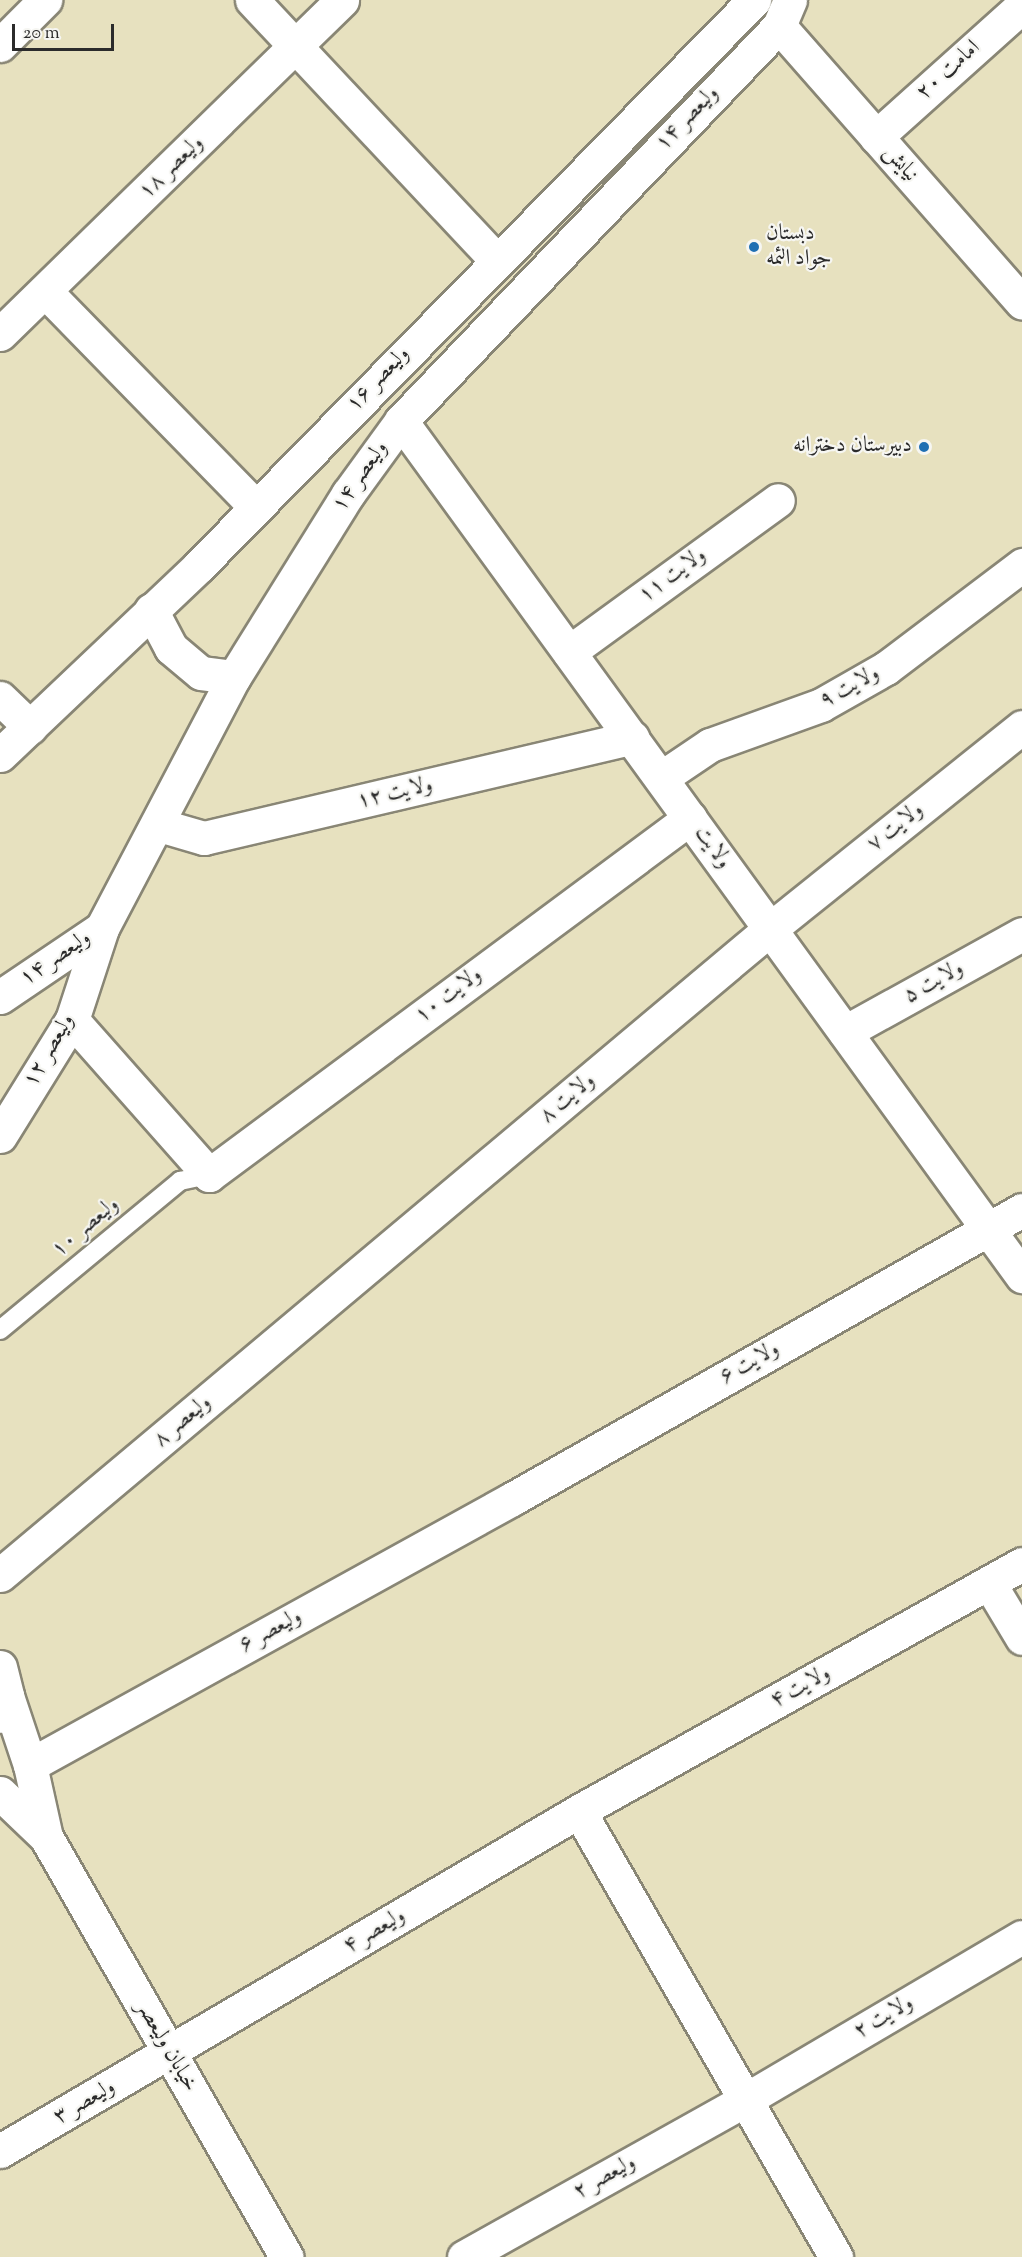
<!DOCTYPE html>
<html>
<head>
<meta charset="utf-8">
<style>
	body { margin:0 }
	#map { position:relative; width:1022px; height:2257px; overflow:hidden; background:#e7e1bf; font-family:"Sorts Mill Goudy",Amiri,serif }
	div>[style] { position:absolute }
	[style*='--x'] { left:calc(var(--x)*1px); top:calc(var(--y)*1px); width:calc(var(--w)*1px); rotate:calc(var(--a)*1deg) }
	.roads { filter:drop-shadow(2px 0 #898675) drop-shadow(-2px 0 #898675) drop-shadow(0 2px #898675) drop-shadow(0 -2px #898675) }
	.service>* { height:18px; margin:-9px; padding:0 9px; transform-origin:9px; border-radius:9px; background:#fff }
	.minor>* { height:33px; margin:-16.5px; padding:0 16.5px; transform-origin:16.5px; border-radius:16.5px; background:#fff }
	.tertiary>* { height:33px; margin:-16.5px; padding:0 16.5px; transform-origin:16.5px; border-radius:16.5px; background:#fff }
	.dots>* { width:16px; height:16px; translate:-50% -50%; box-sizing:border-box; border:3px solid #f6f6f2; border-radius:50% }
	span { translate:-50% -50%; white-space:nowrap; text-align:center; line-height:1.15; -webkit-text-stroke:4.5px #f6f6f2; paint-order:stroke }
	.street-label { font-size:22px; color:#2b2b2b }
	.poi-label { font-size:22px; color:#2b2b2b }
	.left { translate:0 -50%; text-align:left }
	.right { translate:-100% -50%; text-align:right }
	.scale { position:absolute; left:12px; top:24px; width:102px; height:27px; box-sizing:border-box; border:3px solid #2b2b2b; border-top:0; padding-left:8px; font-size:18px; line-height:21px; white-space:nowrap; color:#2b2b2b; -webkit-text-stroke:4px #f6f6f2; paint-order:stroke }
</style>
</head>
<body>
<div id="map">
	<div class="roads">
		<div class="service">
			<div style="--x:0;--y:1330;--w:234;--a:-39.6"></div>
			<div style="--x:180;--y:1181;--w:30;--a:-12"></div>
		</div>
		<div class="minor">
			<div style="--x:252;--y:0;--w:357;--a:46.8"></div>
			<div style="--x:779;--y:26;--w:368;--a:48.7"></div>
			<div style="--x:0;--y:45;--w:64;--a:-45"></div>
			<div style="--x:876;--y:137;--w:196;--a:-41.9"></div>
			<div style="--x:45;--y:291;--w:302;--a:45.7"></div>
			<div style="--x:0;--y:334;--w:478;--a:-44.3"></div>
			<div style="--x:401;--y:421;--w:1057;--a:54.01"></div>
			<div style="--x:569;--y:652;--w:258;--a:-36"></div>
			<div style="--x:0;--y:698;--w:42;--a:44"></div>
			<div style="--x:661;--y:778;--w:59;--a:-34"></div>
			<div style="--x:710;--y:745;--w:118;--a:-19.8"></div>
			<div style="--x:821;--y:705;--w:75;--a:-29.6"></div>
			<div style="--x:886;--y:668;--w:171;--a:-37.1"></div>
			<div style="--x:159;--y:825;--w:47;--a:16.1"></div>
			<div style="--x:204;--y:838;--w:440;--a:-13.2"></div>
			<div style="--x:72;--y:1020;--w:207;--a:48.5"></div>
			<div style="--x:209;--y:1175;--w:599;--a:-36.58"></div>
			<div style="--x:845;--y:1032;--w:202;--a:-29"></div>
			<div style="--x:0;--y:1136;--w:137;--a:-58.2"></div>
			<div style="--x:72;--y:1020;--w:97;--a:-71.9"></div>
			<div style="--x:0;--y:1575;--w:1005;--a:-40"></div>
			<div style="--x:770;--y:929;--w:323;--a:-38.7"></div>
			<div style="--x:989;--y:1583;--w:64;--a:59"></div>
			<div style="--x:30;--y:1765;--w:551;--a:-28.89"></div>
			<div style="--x:512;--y:1499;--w:586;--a:-29.54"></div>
			<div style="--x:579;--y:1811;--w:515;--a:60.05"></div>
			<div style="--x:0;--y:2151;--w:671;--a:-30.42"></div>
			<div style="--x:579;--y:1811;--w:507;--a:-29.14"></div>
			<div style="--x:464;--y:2257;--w:322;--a:-29.2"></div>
			<div style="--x:745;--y:2100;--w:321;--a:-30.5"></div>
		</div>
		<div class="tertiary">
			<div style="--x:151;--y:610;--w:43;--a:62.2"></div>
			<div style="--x:171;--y:648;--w:39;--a:40"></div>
			<div style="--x:201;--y:673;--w:33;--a:7"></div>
			<div style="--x:0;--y:755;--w:274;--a:-43.5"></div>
			<div style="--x:199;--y:566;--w:793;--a:-45.56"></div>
			<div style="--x:0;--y:997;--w:123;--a:-34.1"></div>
			<div style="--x:102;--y:928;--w:284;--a:-62.3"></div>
			<div style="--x:234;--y:677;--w:216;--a:-58.1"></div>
			<div style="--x:348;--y:494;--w:90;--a:-54"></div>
			<div style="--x:401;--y:421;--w:547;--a:-46.26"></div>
			<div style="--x:779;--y:26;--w:28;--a:-67"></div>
			<div style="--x:0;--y:1667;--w:30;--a:76"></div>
			<div style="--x:7;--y:1696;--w:21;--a:109"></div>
			<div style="--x:7;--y:1696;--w:73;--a:71.6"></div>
			<div style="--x:30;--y:1765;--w:74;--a:77.5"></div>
			<div style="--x:0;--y:1793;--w:64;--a:43.7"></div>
			<div style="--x:46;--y:1837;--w:484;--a:60.2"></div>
		</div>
	</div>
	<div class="dots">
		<div style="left:754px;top:247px;background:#1f6fb2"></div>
		<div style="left:924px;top:447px;background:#1f6fb2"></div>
	</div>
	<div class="street-label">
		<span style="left:949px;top:71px;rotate:-42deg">امامت ۲۰</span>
		<span style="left:688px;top:119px;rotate:-46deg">ولیعصر ۱۴</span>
		<span style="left:900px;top:164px;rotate:49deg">نیایش</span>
		<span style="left:172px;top:168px;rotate:-44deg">ولیعصر ۱۸</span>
		<span style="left:379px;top:380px;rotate:-46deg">ولیعصر ۱۶</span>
		<span style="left:361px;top:477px;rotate:-55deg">ولیعصر ۱۴</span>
		<span style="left:673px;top:576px;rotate:-36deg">ولایت ۱۱</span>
		<span style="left:850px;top:688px;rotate:-29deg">ولایت ۹</span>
		<span style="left:395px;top:794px;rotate:-13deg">ولایت ۱۲</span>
		<span style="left:896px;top:828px;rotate:-39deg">ولایت ۷</span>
		<span style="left:712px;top:848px;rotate:54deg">ولایت</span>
		<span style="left:56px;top:959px;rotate:-34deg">ولیعصر ۱۴</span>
		<span style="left:934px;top:983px;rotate:-29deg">ولایت ۵</span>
		<span style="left:449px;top:996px;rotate:-37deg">ولایت ۱۰</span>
		<span style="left:50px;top:1051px;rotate:-60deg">ولیعصر ۱۲</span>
		<span style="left:568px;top:1099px;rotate:-40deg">ولایت ۸</span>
		<span style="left:86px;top:1228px;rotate:-40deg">ولیعصر ۱۰</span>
		<span style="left:750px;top:1364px;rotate:-30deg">ولایت ۶</span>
		<span style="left:183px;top:1422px;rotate:-40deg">ولیعصر ۸</span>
		<span style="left:271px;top:1632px;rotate:-29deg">ولیعصر ۶</span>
		<span style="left:801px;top:1688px;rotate:-29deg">ولایت ۴</span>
		<span style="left:375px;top:1932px;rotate:-31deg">ولیعصر ۴</span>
		<span style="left:884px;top:2018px;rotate:-30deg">ولایت ۲</span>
		<span style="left:166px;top:2047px;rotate:60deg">خیابان ولیعصر</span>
		<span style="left:85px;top:2103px;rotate:-30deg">ولیعصر ۳</span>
		<span style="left:605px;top:2178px;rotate:-29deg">ولیعصر ۲</span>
	</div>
	<div class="poi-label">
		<span class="left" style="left:766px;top:247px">دبستان<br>جواد الئمه</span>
		<span class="right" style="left:912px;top:447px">دبیرستان دخترانه</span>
	</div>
	<div class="scale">20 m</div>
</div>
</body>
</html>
